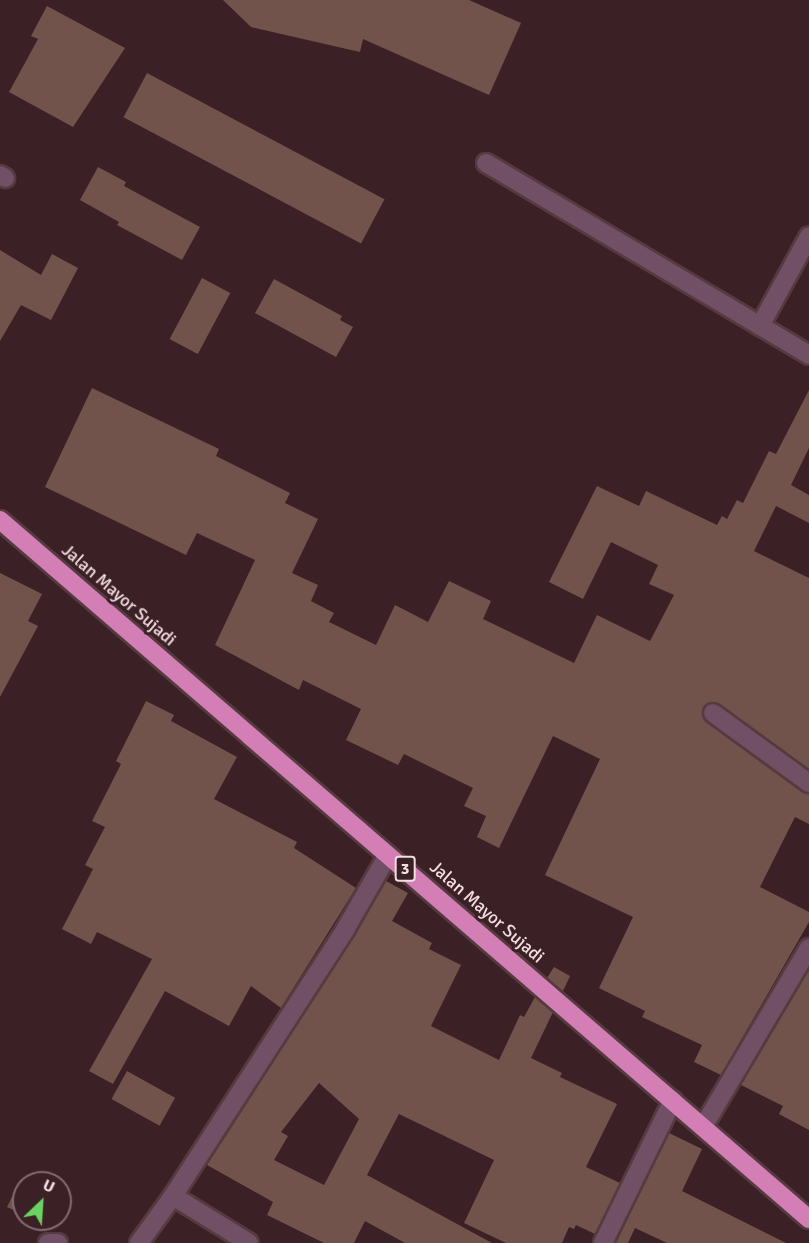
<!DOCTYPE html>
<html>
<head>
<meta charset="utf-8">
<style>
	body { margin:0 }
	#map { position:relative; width:809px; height:1243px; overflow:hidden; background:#3b2025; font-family:Signika,sans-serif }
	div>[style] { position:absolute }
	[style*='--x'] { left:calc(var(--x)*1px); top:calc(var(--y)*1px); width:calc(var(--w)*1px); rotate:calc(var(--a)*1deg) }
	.building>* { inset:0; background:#72534b; transform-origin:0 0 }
	.roads { filter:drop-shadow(2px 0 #553b3f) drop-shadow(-2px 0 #553b3f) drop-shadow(0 2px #553b3f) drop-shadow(0 -2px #553b3f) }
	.lane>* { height:18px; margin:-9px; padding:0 9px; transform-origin:9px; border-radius:9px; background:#714f64 }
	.street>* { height:18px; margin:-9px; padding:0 9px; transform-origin:9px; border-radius:9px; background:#714f64 }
	.highway>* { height:18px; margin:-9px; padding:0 9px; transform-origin:9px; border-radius:9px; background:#d37fb6 }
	span { translate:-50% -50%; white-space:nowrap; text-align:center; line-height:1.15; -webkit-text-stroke:6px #3b2025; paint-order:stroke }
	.shield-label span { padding:2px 4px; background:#3b2025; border:2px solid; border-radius:4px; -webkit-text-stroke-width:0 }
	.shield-label { font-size:16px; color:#f2dee1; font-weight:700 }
	.street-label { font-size:18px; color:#f2dee1 }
	.north { position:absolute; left:12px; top:1171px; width:60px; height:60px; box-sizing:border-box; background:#3b2025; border:2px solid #846c70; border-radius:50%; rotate:25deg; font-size:16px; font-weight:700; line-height:24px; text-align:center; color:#f2dee1 }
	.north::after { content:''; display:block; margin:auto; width:21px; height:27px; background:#6ad363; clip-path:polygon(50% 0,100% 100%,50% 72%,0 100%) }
</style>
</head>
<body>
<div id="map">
	<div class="building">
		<div style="clip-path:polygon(223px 0,469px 0,521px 23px,489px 95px,363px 39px,360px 52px,251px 27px)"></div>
		<div style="clip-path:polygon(47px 6px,125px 48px,73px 127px,9px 92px,38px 39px,31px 36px)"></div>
		<div style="left:147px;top:73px;width:269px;height:50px;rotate:28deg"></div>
		<div style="clip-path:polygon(98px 167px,126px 182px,124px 186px,200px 227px,182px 260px,117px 225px,119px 222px,80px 200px)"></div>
		<div style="clip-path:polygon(0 250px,41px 275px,52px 254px,78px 268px,51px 320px,21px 305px,0 341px)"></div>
		<div style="left:202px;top:278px;width:32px;height:69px;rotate:28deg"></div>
		<div style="clip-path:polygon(274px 279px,342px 316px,340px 320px,353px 327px,336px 357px,255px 313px)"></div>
		<div style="clip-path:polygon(92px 388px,219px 449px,216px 456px,290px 493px,285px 503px,318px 519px,292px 573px,318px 585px,311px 601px,334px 613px,329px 622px,376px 645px,395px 605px,428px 622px,449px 581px,491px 601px,483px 619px,574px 663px,597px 615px,650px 641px,674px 595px,649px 584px,658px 565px,611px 542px,583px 599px,549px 582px,597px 486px,639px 506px,646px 491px,717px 525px,722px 516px,727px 519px,737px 500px,743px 503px,769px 451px,776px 454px,809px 390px,809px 448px,791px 485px,809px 495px,809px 523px,776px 506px,754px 551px,809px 578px,809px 769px,719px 704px,708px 703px,702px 712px,706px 722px,802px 792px,809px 794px,809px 824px,795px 817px,760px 887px,809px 912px,809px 922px,721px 1075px,694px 1062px,702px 1045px,642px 1017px,645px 1011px,599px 988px,633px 917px,545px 875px,600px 759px,553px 736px,499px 848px,477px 837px,486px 816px,464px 806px,473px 788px,404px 754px,398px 765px,346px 740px,361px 709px,303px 680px,299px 690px,215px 645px,255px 560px,197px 533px,186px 555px,45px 487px)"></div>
		<div style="clip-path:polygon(0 573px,42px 594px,28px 621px,38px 626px,0 697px)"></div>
		<div style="clip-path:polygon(146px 701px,174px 715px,171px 721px,237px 757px,214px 799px,297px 842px,294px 848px,356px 888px,281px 1008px,251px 986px,229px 1026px,165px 991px,113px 1084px,89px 1071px,152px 959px,97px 932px,91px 944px,62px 929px,93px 869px,85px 865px,105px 827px,92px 821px,121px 764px,116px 761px)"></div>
		<div style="clip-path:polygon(evenodd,386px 881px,408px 893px,392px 921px,432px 943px,429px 949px,461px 965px,431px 1026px,499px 1060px,520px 1015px,524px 1017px,535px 997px,553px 1012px,531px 1058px,562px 1073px,560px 1077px,617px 1104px,586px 1167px,620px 1183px,595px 1234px,576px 1225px,574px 1229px,569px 1227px,562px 1243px,506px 1243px,464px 1223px,494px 1160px,399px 1114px,367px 1175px,492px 1243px,405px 1243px,365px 1221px,354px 1243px,324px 1243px,267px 1215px,273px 1202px,207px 1165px,354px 936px,386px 881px,319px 1083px,359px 1119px,324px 1185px,274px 1160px,288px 1136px,281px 1132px,319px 1083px)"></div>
		<div style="clip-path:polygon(554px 967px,570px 976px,563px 991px,547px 978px)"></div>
		<div style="clip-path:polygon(809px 970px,809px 1130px,779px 1114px,783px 1106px,741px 1085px)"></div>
		<div style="left:127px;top:1071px;width:55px;height:32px;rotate:29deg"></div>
		<div style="clip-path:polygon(669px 1133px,702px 1149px,682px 1191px,786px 1243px,667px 1243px,635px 1228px,628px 1243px,616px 1243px)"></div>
		<div style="clip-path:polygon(21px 1179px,28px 1183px,24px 1183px,24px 1215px,7px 1207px)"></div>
	</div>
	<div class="roads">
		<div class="lane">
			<div style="--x:486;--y:163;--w:376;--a:30.7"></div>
			<div style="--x:0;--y:175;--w:6;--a:31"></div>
			<div style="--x:760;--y:326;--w:102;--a:-61.4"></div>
		</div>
		<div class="street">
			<div style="--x:713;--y:713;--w:119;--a:36.1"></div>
			<div style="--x:703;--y:1127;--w:208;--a:-59.4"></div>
			<div style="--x:173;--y:1196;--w:317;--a:-57.1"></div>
			<div style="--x:345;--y:930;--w:86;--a:-60.2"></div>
			<div style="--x:48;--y:1243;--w:10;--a:0"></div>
			<div style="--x:139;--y:1243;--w:58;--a:-54.1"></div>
			<div style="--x:173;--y:1196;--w:89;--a:31.7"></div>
			<div style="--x:603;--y:1243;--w:159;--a:-63.9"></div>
		</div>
		<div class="highway">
			<div style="--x:0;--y:520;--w:1069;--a:40.83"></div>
		</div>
	</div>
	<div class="shield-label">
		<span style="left:405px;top:869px">3</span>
	</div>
	<div class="street-label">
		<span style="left:119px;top:595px;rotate:41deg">Jalan Mayor Sujadi</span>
		<span style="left:487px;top:912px;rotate:41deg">Jalan Mayor Sujadi</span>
	</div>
	<div class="north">U</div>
</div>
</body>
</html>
